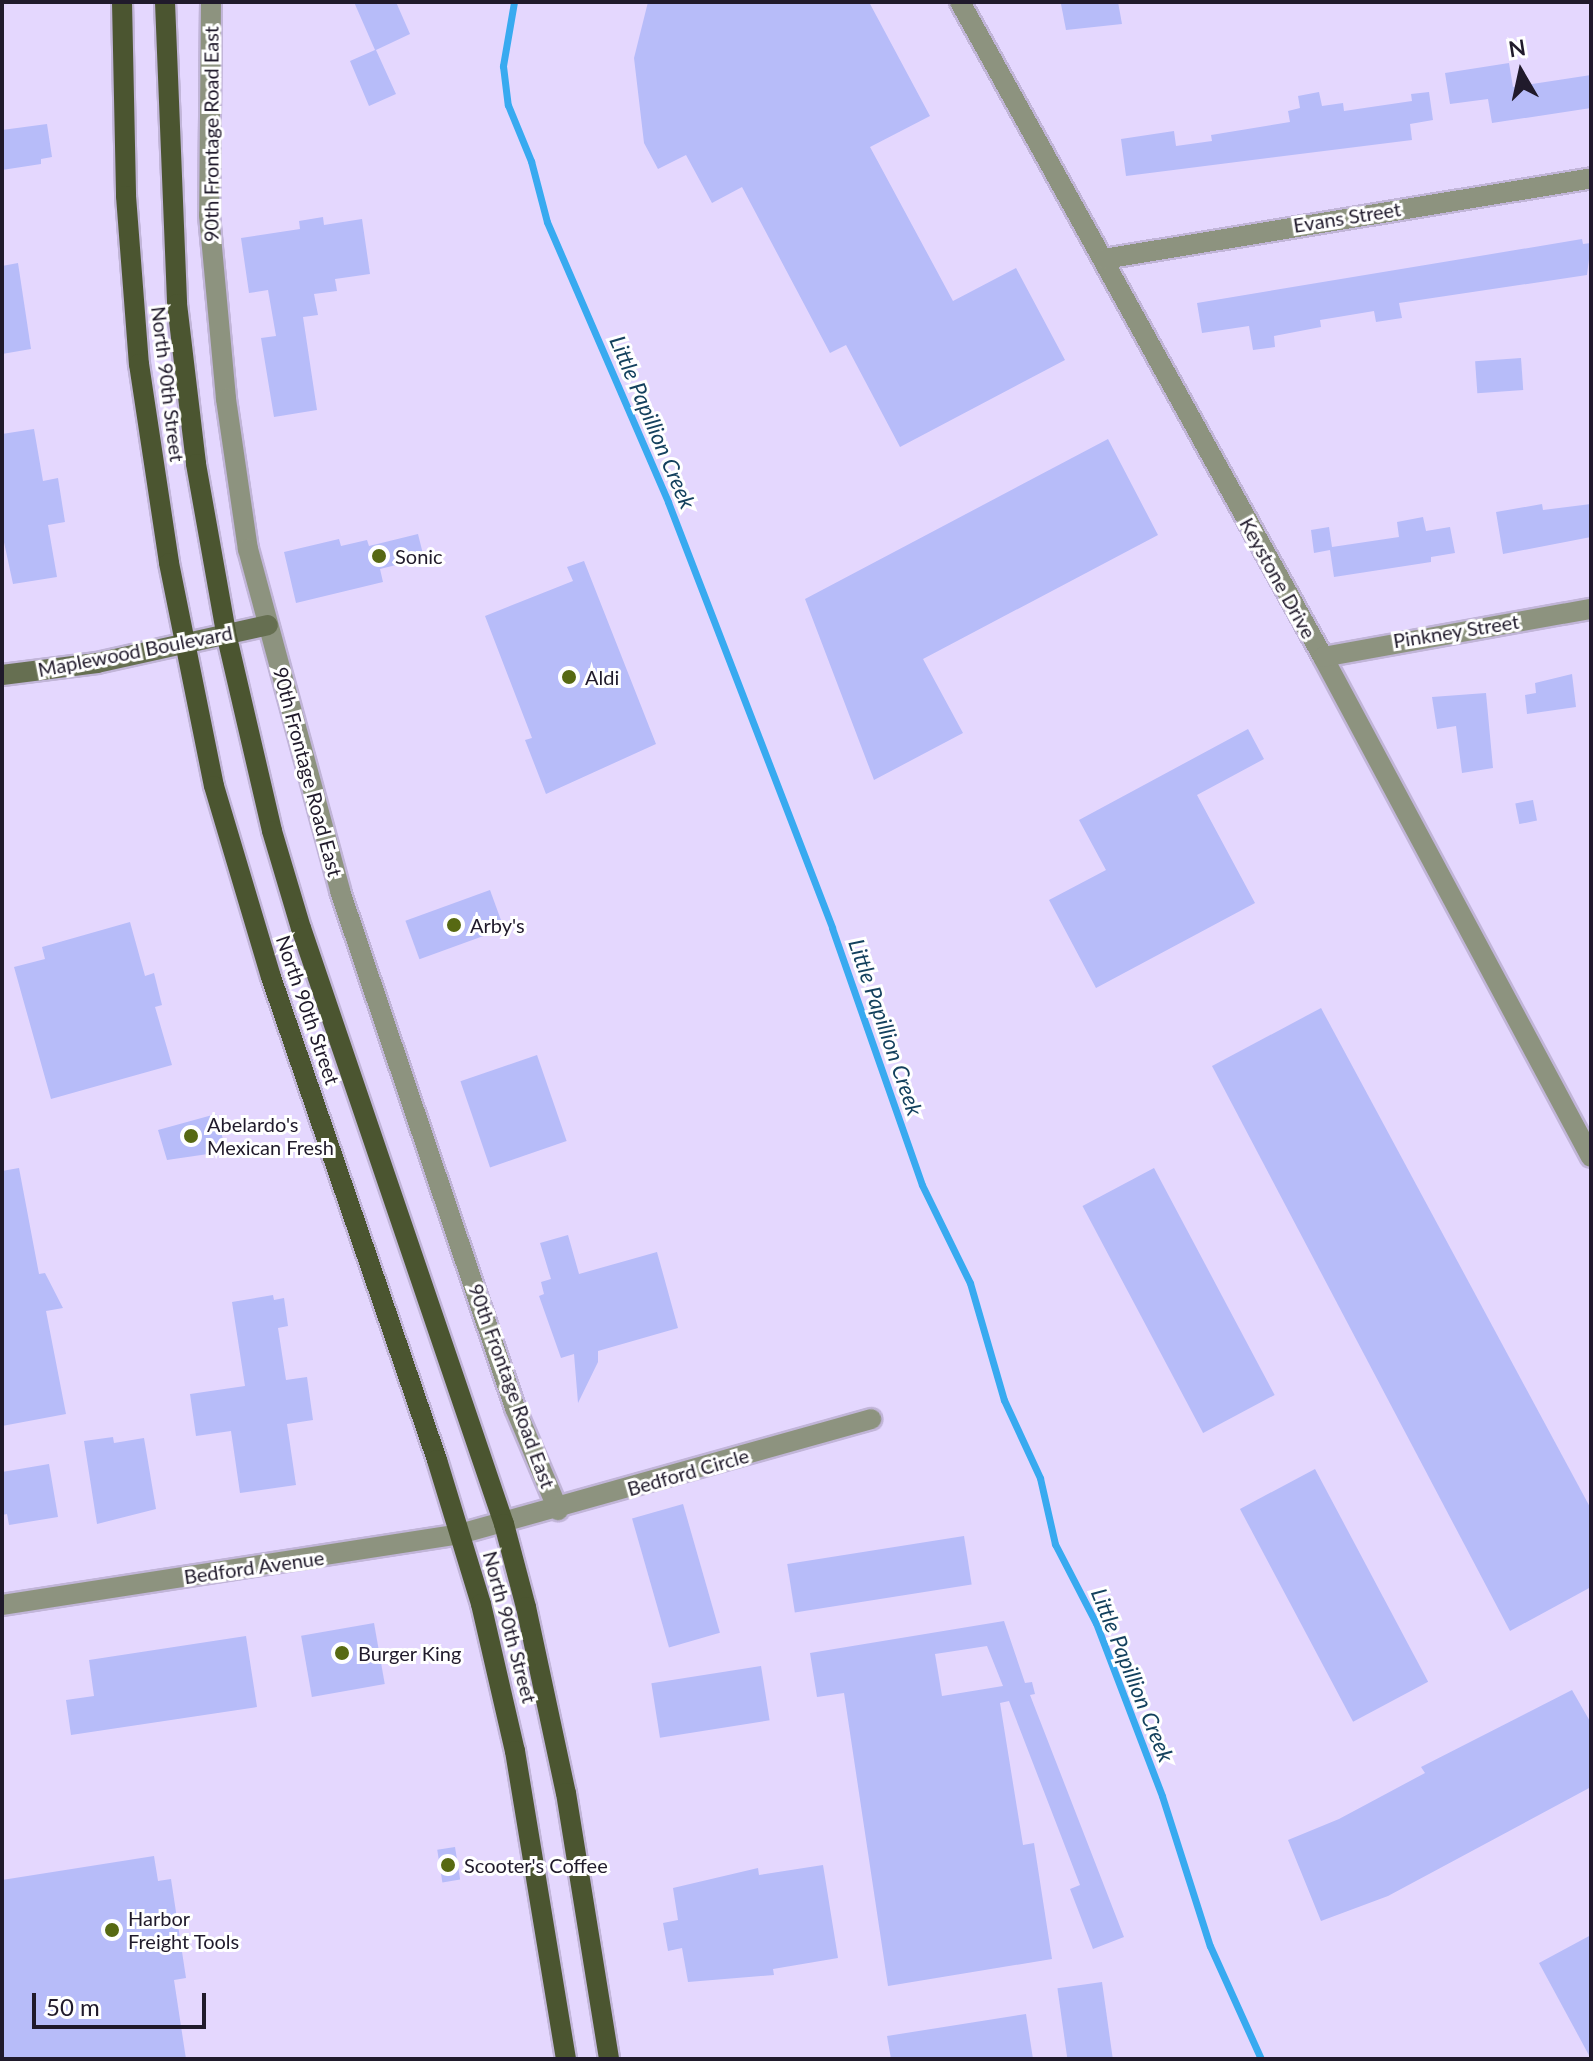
<!DOCTYPE html>
<html>
<head>
<meta charset="utf-8">
<style>
	body { margin:0 }
	#map { position:relative; width:1593px; height:2061px; overflow:hidden; background:#e4d7fe; font-family:Lato,sans-serif }
	div>[style] { position:absolute }
	[style*='--x'] { left:calc(var(--x)*1px); top:calc(var(--y)*1px); width:calc(var(--w)*1px); rotate:calc(var(--a)*1deg) }
	.stream>* { height:7px; margin:-3.5px; padding:0 3.5px; transform-origin:3.5px; border-radius:3.5px; background:#38aaf0 }
	.building>* { inset:0; background:#b7bcf9; transform-origin:0 0 }
	.roads { filter:drop-shadow(2px 0 #c1b5d8) drop-shadow(-2px 0 #c1b5d8) drop-shadow(0 2px #c1b5d8) drop-shadow(0 -2px #c1b5d8) }
	.street>* { height:20px; margin:-10px; padding:0 10px; transform-origin:10px; border-radius:10px; background:#8d937f }
	.secondary>* { height:20px; margin:-10px; padding:0 10px; transform-origin:10px; border-radius:10px; background:#666f51 }
	.primary>* { height:20px; margin:-10px; padding:0 10px; transform-origin:10px; border-radius:10px; background:#4b5530 }
	.dots>* { width:22px; height:22px; translate:-50% -50%; box-sizing:border-box; border:4px solid #fff; border-radius:50% }
	span { translate:-50% -50%; white-space:nowrap; text-align:center; line-height:1.15; -webkit-text-stroke:6px #fff; paint-order:stroke }
	.street-label { font-size:20px; color:#201a2b }
	.poi-label { font-size:20px; color:#201a2b }
	.left { translate:0 -50%; text-align:left }
	.water-label { font-size:22px; color:#14415e; font-style:italic }
	.frame { position:absolute; inset:0; border:4px solid #201a2b; pointer-events:none }
	.north { position:absolute; left:1481px; top:32px; width:80px; height:80px; -webkit-text-stroke:6px #fff; paint-order:stroke; rotate:351deg; font-size:22px; font-weight:700; line-height:32px; text-align:center; color:#201a2b }
	.north::after { content:''; display:block; margin:auto; width:28px; height:36px; background:#201a2b; clip-path:polygon(50% 0,100% 100%,50% 72%,0 100%) }
	.scale { position:absolute; left:32px; top:1993px; width:174px; height:36px; box-sizing:border-box; border:4px solid #201a2b; border-top:0; padding-left:10px; font-size:24px; line-height:28px; white-space:nowrap; color:#201a2b; -webkit-text-stroke:6px #fff; paint-order:stroke }
</style>
</head>
<body>
<div id="map">
	<div class="stream">
		<div style="--x:514;--y:2;--w:65;--a:99.8"></div>
		<div style="--x:503;--y:66;--w:39;--a:83"></div>
		<div style="--x:508;--y:105;--w:61;--a:67.7"></div>
		<div style="--x:531;--y:161;--w:63;--a:75.3"></div>
		<div style="--x:547;--y:222;--w:305;--a:66.6"></div>
		<div style="--x:668;--y:502;--w:456;--a:68.9"></div>
		<div style="--x:832;--y:928;--w:272;--a:70.7"></div>
		<div style="--x:922;--y:1185;--w:109;--a:63.9"></div>
		<div style="--x:970;--y:1283;--w:122;--a:73.8"></div>
		<div style="--x:1004;--y:1400;--w:86;--a:65.2"></div>
		<div style="--x:1040;--y:1478;--w:68;--a:77.2"></div>
		<div style="--x:1055;--y:1544;--w:89;--a:62.6"></div>
		<div style="--x:1096;--y:1623;--w:185;--a:69.1"></div>
		<div style="--x:1162;--y:1796;--w:157;--a:72.3"></div>
		<div style="--x:1210;--y:1946;--w:124;--a:65.7"></div>
	</div>
	<div class="building">
		<div style="clip-path:polygon(354px 2px,396px 2px,410px 34px,376px 50px,396px 94px,369px 106px,350px 61px,375px 50px)"></div>
		<div style="clip-path:polygon(648px 2px,869px 2px,930px 116px,870px 147px,953px 301px,1016px 268px,1065px 360px,900px 447px,846px 345px,830px 353px,742px 187px,712px 203px,686px 155px,658px 169px,644px 143px,634px 58px)"></div>
		<div style="clip-path:polygon(1075px 2px,1118px 2px,1122px 24px,1066px 30px,1061px 4px)"></div>
		<div style="clip-path:polygon(1509px 63px,1513px 87px,1591px 75px,1591px 108px,1492px 123px,1488px 99px,1450px 104px,1445px 73px)"></div>
		<div style="clip-path:polygon(1319px 92px,1322px 106px,1343px 103px,1344px 111px,1412px 101px,1411px 94px,1429px 92px,1433px 120px,1410px 124px,1412px 140px,1126px 176px,1121px 139px,1174px 131px,1176px 146px,1212px 141px,1211px 135px,1290px 122px,1288px 111px,1300px 108px,1298px 96px)"></div>
		<div style="clip-path:polygon(47px 124px,52px 157px,41px 159px,41px 164px,2px 170px,2px 130px)"></div>
		<div style="clip-path:polygon(323px 217px,324px 225px,362px 219px,370px 274px,335px 279px,337px 291px,314px 294px,318px 315px,303px 317px,317px 410px,274px 417px,261px 338px,276px 336px,268px 290px,249px 293px,241px 238px,300px 229px,299px 221px)"></div>
		<div style="clip-path:polygon(1582px 239px,1583px 244px,1591px 243px,1587px 275px,1399px 303px,1402px 318px,1376px 322px,1374px 311px,1320px 320px,1321px 327px,1274px 336px,1275px 347px,1253px 350px,1249px 326px,1202px 333px,1197px 303px)"></div>
		<div style="clip-path:polygon(18px 263px,31px 349px,2px 354px,2px 266px)"></div>
		<div style="left:1521px;top:358px;width:32px;height:46px;rotate:86deg"></div>
		<div style="clip-path:polygon(34px 429px,43px 481px,58px 478px,65px 522px,48px 525px,57px 577px,13px 584px,2px 533px,2px 434px)"></div>
		<div style="clip-path:polygon(1108px 439px,1158px 535px,923px 659px,963px 733px,874px 780px,805px 599px)"></div>
		<div style="clip-path:polygon(1542px 504px,1543px 510px,1591px 504px,1591px 537px,1503px 554px,1496px 512px)"></div>
		<div style="clip-path:polygon(1423px 517px,1426px 531px,1450px 527px,1455px 553px,1431px 557px,1431px 562px,1334px 577px,1330px 550px,1314px 553px,1311px 530px,1329px 527px,1332px 547px,1399px 537px,1397px 522px)"></div>
		<div style="clip-path:polygon(418px 534px,424px 558px,380px 569px,383px 582px,296px 603px,284px 552px,339px 539px,341px 546px,367px 540px,369px 546px)"></div>
		<div style="clip-path:polygon(584px 561px,656px 744px,546px 794px,525px 740px,532px 738px,485px 616px,573px 581px,567px 567px)"></div>
		<div style="clip-path:polygon(1572px 674px,1576px 707px,1527px 714px,1525px 695px,1536px 693px,1535px 683px)"></div>
		<div style="clip-path:polygon(1486px 693px,1493px 768px,1462px 773px,1456px 726px,1437px 729px,1432px 697px)"></div>
		<div style="clip-path:polygon(1248px 729px,1264px 759px,1197px 795px,1255px 903px,1096px 988px,1049px 900px,1106px 870px,1079px 820px)"></div>
		<div style="left:1533px;top:800px;width:21px;height:18px;rotate:79deg"></div>
		<div style="left:490px;top:890px;width:41px;height:90px;rotate:70deg"></div>
		<div style="clip-path:polygon(130px 922px,145px 976px,154px 973px,162px 1005px,155px 1007px,172px 1065px,51px 1099px,14px 967px,45px 959px,42px 947px)"></div>
		<div style="clip-path:polygon(1321px 1008px,1591px 1509px,1591px 1587px,1510px 1631px,1212px 1066px)"></div>
		<div style="left:537px;top:1055px;width:91px;height:81px;rotate:71deg"></div>
		<div style="clip-path:polygon(216px 1114px,224px 1143px,206px 1148px,208px 1154px,167px 1160px,158px 1130px)"></div>
		<div style="clip-path:polygon(19px 1168px,39px 1274px,45px 1273px,63px 1308px,46px 1311px,66px 1414px,2px 1426px,2px 1171px)"></div>
		<div style="left:1154px;top:1168px;width:257px;height:81px;rotate:62deg"></div>
		<div style="clip-path:polygon(568px 1235px,579px 1274px,657px 1252px,678px 1328px,598px 1351px,598px 1362px,578px 1403px,574px 1354px,561px 1358px,539px 1296px,544px 1294px,541px 1282px,551px 1279px,540px 1243px)"></div>
		<div style="clip-path:polygon(273px 1295px,274px 1300px,284px 1298px,288px 1326px,278px 1328px,286px 1380px,307px 1377px,313px 1420px,287px 1424px,296px 1485px,240px 1493px,231px 1431px,196px 1436px,190px 1394px,245px 1386px,232px 1302px)"></div>
		<div style="clip-path:polygon(113px 1437px,114px 1443px,144px 1438px,156px 1509px,97px 1524px,84px 1441px)"></div>
		<div style="clip-path:polygon(49px 1464px,58px 1517px,9px 1525px,7px 1514px,2px 1515px,2px 1472px)"></div>
		<div style="left:1315px;top:1469px;width:241px;height:85px;rotate:62deg"></div>
		<div style="left:683px;top:1504px;width:134px;height:53px;rotate:74deg"></div>
		<div style="left:964px;top:1536px;width:49px;height:179px;rotate:81deg"></div>
		<div style="clip-path:polygon(evenodd,1004px 1621px,1025px 1683px,1032px 1682px,1035px 1694px,1030px 1695px,1124px 1937px,1093px 1949px,1070px 1889px,1080px 1885px,1009px 1701px,1000px 1703px,1023px 1845px,1034px 1843px,1052px 1959px,888px 1986px,844px 1693px,817px 1697px,810px 1653px,1004px 1621px,987px 1646px,1003px 1686px,942px 1696px,935px 1654px,987px 1646px)"></div>
		<div style="left:374px;top:1623px;width:62px;height:74px;rotate:80deg"></div>
		<div style="clip-path:polygon(246px 1636px,257px 1707px,71px 1735px,66px 1700px,94px 1696px,89px 1660px)"></div>
		<div style="left:761px;top:1666px;width:55px;height:111px;rotate:81deg"></div>
		<div style="clip-path:polygon(1572px 1690px,1591px 1723px,1591px 1787px,1388px 1896px,1321px 1921px,1288px 1840px,1339px 1819px,1425px 1773px,1421px 1767px)"></div>
		<div style="left:455px;top:1847px;width:33px;height:18px;rotate:81deg"></div>
		<div style="clip-path:polygon(154px 1856px,158px 1881px,171px 1879px,186px 1978px,174px 1980px,186px 2059px,2px 2059px,2px 1880px)"></div>
		<div style="clip-path:polygon(823px 1865px,838px 1958px,773px 1969px,774px 1975px,688px 1982px,682px 1948px,668px 1951px,663px 1923px,678px 1920px,673px 1888px,758px 1868px,759px 1875px)"></div>
		<div style="clip-path:polygon(1591px 1935px,1591px 2059px,1539px 1963px)"></div>
		<div style="left:1102px;top:1982px;width:78px;height:45px;rotate:82deg"></div>
		<div style="clip-path:polygon(1026px 2014px,1033px 2059px,891px 2059px,887px 2036px)"></div>
	</div>
	<div class="roads">
		<div class="street">
			<div style="--x:211;--y:2;--w:213;--a:90.5"></div>
			<div style="--x:209;--y:215;--w:185;--a:84.7"></div>
			<div style="--x:226;--y:399;--w:152;--a:81.7"></div>
			<div style="--x:248;--y:549;--w:354;--a:74.9"></div>
			<div style="--x:340;--y:891;--w:546;--a:71.3"></div>
			<div style="--x:515;--y:1408;--w:111;--a:67.1"></div>
			<div style="--x:960;--y:2;--w:749;--a:61"></div>
			<div style="--x:1323;--y:657;--w:567;--a:61.81"></div>
			<div style="--x:1104;--y:259;--w:494;--a:-9.4"></div>
			<div style="--x:1323;--y:657;--w:272;--a:-10.2"></div>
			<div style="--x:2;--y:1605;--w:463;--a:-8.8"></div>
			<div style="--x:460;--y:1534;--w:427;--a:-15.6"></div>
		</div>
		<div class="secondary">
			<div style="--x:2;--y:675;--w:96;--a:-7.2"></div>
			<div style="--x:97;--y:663;--w:175;--a:-12.5"></div>
		</div>
		<div class="primary">
			<div style="--x:122;--y:2;--w:194;--a:88.8"></div>
			<div style="--x:126;--y:196;--w:169;--a:85.6"></div>
			<div style="--x:139;--y:364;--w:201;--a:81.4"></div>
			<div style="--x:169;--y:563;--w:227;--a:78.6"></div>
			<div style="--x:214;--y:786;--w:199;--a:73.4"></div>
			<div style="--x:271;--y:977;--w:511;--a:71.03"></div>
			<div style="--x:437;--y:1460;--w:151;--a:73"></div>
			<div style="--x:481;--y:1604;--w:151;--a:77"></div>
			<div style="--x:515;--y:1751;--w:312;--a:80.6"></div>
			<div style="--x:165;--y:2;--w:302;--a:87.7"></div>
			<div style="--x:177;--y:304;--w:161;--a:83.2"></div>
			<div style="--x:196;--y:464;--w:172;--a:79.9"></div>
			<div style="--x:226;--y:633;--w:203;--a:76.9"></div>
			<div style="--x:272;--y:831;--w:101;--a:73.4"></div>
			<div style="--x:301;--y:928;--w:630;--a:71.19"></div>
			<div style="--x:504;--y:1524;--w:86;--a:75.2"></div>
			<div style="--x:526;--y:1607;--w:190;--a:77.9"></div>
			<div style="--x:566;--y:1793;--w:269;--a:80.8"></div>
		</div>
	</div>
	<div class="dots">
		<div style="left:379px;top:556px;background:#576913"></div>
		<div style="left:569px;top:677px;background:#576913"></div>
		<div style="left:454px;top:925px;background:#576913"></div>
		<div style="left:191px;top:1136px;background:#576913"></div>
		<div style="left:342px;top:1653px;background:#576913"></div>
		<div style="left:448px;top:1865px;background:#576913"></div>
		<div style="left:112px;top:1930px;background:#576913"></div>
	</div>
	<div class="street-label">
		<span style="left:211px;top:134px;rotate:-90deg">90th Frontage Road East</span>
		<span style="left:1347px;top:217px;rotate:-9deg">Evans Street</span>
		<span style="left:168px;top:384px;rotate:83deg">North 90th Street</span>
		<span style="left:1278px;top:578px;rotate:61deg">Keystone Drive</span>
		<span style="left:1456px;top:631px;rotate:-9deg">Pinkney Street</span>
		<span style="left:135px;top:651px;rotate:-11deg">Maplewood Boulevard</span>
		<span style="left:308px;top:772px;rotate:75deg">90th Frontage Road East</span>
		<span style="left:308px;top:1010px;rotate:71deg">North 90th Street</span>
		<span style="left:512px;top:1386px;rotate:70deg">90th Frontage Road East</span>
		<span style="left:688px;top:1472px;rotate:-16deg">Bedford Circle</span>
		<span style="left:254px;top:1567px;rotate:-8deg">Bedford Avenue</span>
		<span style="left:510px;top:1627px;rotate:75deg">North 90th Street</span>
	</div>
	<div class="poi-label">
		<span class="left" style="left:395px;top:556px">Sonic</span>
		<span class="left" style="left:585px;top:677px">Aldi</span>
		<span class="left" style="left:470px;top:925px">Arby's</span>
		<span class="left" style="left:207px;top:1136px">Abelardo's<br>Mexican Fresh</span>
		<span class="left" style="left:358px;top:1653px">Burger King</span>
		<span class="left" style="left:464px;top:1865px">Scooter's Coffee</span>
		<span class="left" style="left:128px;top:1930px">Harbor<br>Freight Tools</span>
	</div>
	<div class="water-label">
		<span style="left:653px;top:422px;rotate:67deg">Little Papillion Creek</span>
		<span style="left:886px;top:1027px;rotate:71deg">Little Papillion Creek</span>
		<span style="left:1133px;top:1675px;rotate:68deg">Little Papillion Creek</span>
	</div>
	<div class="frame"></div>
	<div class="north">N</div>
	<div class="scale">50 m</div>
</div>
</body>
</html>
